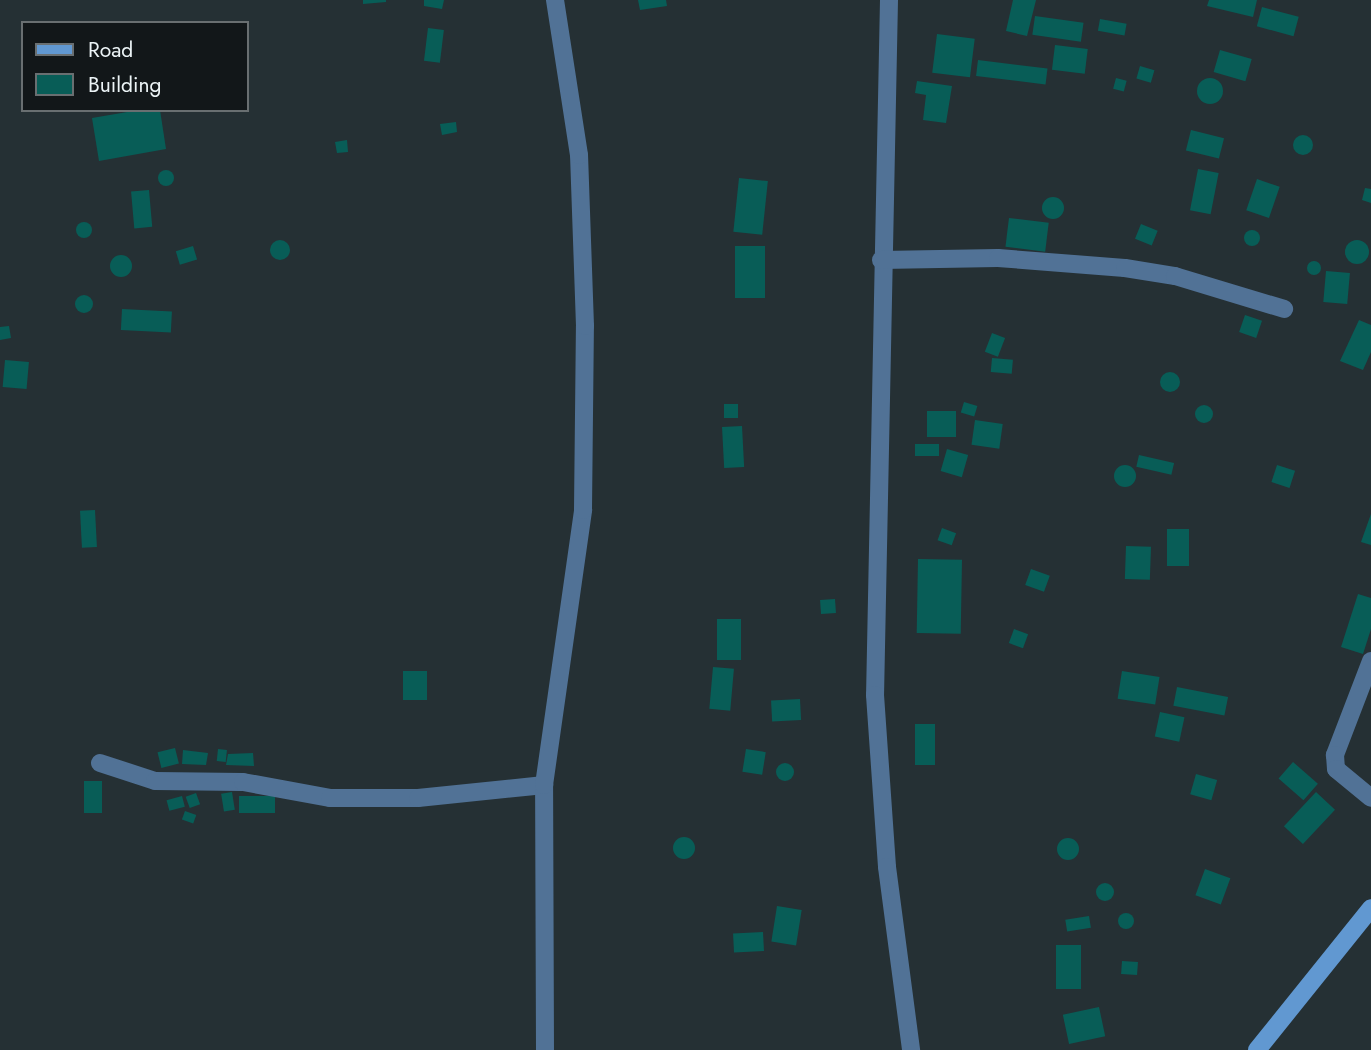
<!DOCTYPE html>
<html>
<head>
<meta charset="utf-8">
<style>
	body { margin:0 }
	#map { position:relative; width:1371px; height:1050px; overflow:hidden; background:#253034; font-family:Jost,sans-serif }
	div>[style] { position:absolute }
	[style*='--x'] { left:calc(var(--x)*1px); top:calc(var(--y)*1px); width:calc(var(--w)*1px); rotate:calc(var(--a)*1deg) }
	.building>* { inset:0; background:#085d57; transform-origin:0 0 }
	.round { border-radius:50% }
	.street>* { height:18px; margin:-9px; padding:0 9px; transform-origin:9px; border-radius:9px; background:#517296 }
	.secondary>* { height:18px; margin:-9px; padding:0 9px; transform-origin:9px; border-radius:9px; background:#6198d1 }
	span { translate:-50% -50%; white-space:nowrap; text-align:center; line-height:1.15; -webkit-text-stroke:6px #121719; paint-order:stroke }
	.legend { position:absolute; left:21px; top:21px; width:228px; height:91px; box-sizing:border-box; background:#121719; border:2px solid #696f71; margin:0; padding:9px 12px; list-style:none; font-size:21px; color:#ecf4f6 }
	.legend li { display:flex; align-items:center; gap:14px; height:35px }
	.legend b { width:35px; border:2px solid #696f71 }
</style>
</head>
<body>
<div id="map">
	<div class="building">
		<div style="clip-path:polygon(363px 0,386px 0,386px 2px,363px 4px)"></div>
		<div style="clip-path:polygon(424px 0,444px 0,442px 9px,424px 6px)"></div>
		<div style="clip-path:polygon(638px 0,666px 0,667px 6px,640px 10px)"></div>
		<div style="clip-path:polygon(1013px 0,1036px 0,1027px 36px,1006px 31px)"></div>
		<div style="clip-path:polygon(1209px 0,1257px 0,1253px 17px,1207px 6px)"></div>
		<div style="left:1262px;top:7px;width:38px;height:20px;rotate:15deg"></div>
		<div style="left:1035px;top:16px;width:49px;height:19px;rotate:8deg"></div>
		<div style="left:1100px;top:19px;width:27px;height:12px;rotate:10deg"></div>
		<div style="left:428px;top:28px;width:16px;height:33px;rotate:7deg"></div>
		<div style="left:937px;top:34px;width:38px;height:39px;rotate:7deg"></div>
		<div style="left:1055px;top:45px;width:33px;height:25px;rotate:7deg"></div>
		<div style="left:1220px;top:50px;width:33px;height:23px;rotate:16deg"></div>
		<div style="left:978px;top:60px;width:70px;height:16px;rotate:7deg"></div>
		<div style="left:1140px;top:66px;width:15px;height:13px;rotate:16deg"></div>
		<div class="round" style="left:1197px;top:78px;width:26px;height:26px"></div>
		<div style="left:1116px;top:78px;width:11px;height:11px;rotate:15deg"></div>
		<div style="clip-path:polygon(917px 81px,952px 86px,946px 123px,923px 120px,926px 95px,915px 93px)"></div>
		<div style="clip-path:polygon(139px 110px,160px 110px,166px 149px,99px 161px,92px 118px)"></div>
		<div style="clip-path:polygon(456px 122px,457px 132px,442px 135px,440px 124px)"></div>
		<div style="left:1191px;top:130px;width:34px;height:21px;rotate:14deg"></div>
		<div class="round" style="left:1293px;top:135px;width:20px;height:20px"></div>
		<div style="clip-path:polygon(347px 140px,348px 152px,337px 153px,335px 142px)"></div>
		<div style="left:1198px;top:169px;width:21px;height:42px;rotate:11deg"></div>
		<div class="round" style="left:158px;top:170px;width:16px;height:16px"></div>
		<div style="left:739px;top:178px;width:29px;height:54px;rotate:6deg"></div>
		<div style="left:1257px;top:179px;width:24px;height:33px;rotate:19deg"></div>
		<div style="clip-path:polygon(1365px 188px,1371px 189px,1371px 203px,1362px 200px)"></div>
		<div style="left:149px;top:190px;width:37px;height:18px;rotate:85deg"></div>
		<div class="round" style="left:1042px;top:197px;width:22px;height:22px"></div>
		<div style="left:1009px;top:218px;width:40px;height:29px;rotate:7deg"></div>
		<div class="round" style="left:76px;top:222px;width:16px;height:16px"></div>
		<div style="left:1141px;top:224px;width:18px;height:16px;rotate:22deg"></div>
		<div class="round" style="left:1244px;top:230px;width:16px;height:16px"></div>
		<div class="round" style="left:1345px;top:240px;width:24px;height:24px"></div>
		<div class="round" style="left:270px;top:240px;width:20px;height:20px"></div>
		<div style="left:193px;top:246px;width:14px;height:18px;rotate:73deg"></div>
		<div style="left:735px;top:246px;width:30px;height:52px"></div>
		<div class="round" style="left:110px;top:255px;width:22px;height:22px"></div>
		<div class="round" style="left:1307px;top:261px;width:14px;height:14px"></div>
		<div style="left:1326px;top:271px;width:24px;height:31px;rotate:5deg"></div>
		<div class="round" style="left:75px;top:295px;width:18px;height:18px"></div>
		<div style="left:122px;top:309px;width:50px;height:21px;rotate:3deg"></div>
		<div style="left:1245px;top:315px;width:18px;height:18px;rotate:19deg"></div>
		<div style="clip-path:polygon(1359px 320px,1371px 325px,1371px 352px,1363px 370px,1340px 361px)"></div>
		<div style="clip-path:polygon(9px 326px,11px 338px,0 340px,0 327px)"></div>
		<div style="left:992px;top:333px;width:14px;height:20px;rotate:21deg"></div>
		<div style="left:992px;top:358px;width:21px;height:14px;rotate:5deg"></div>
		<div style="left:5px;top:360px;width:24px;height:27px;rotate:5deg"></div>
		<div class="round" style="left:1160px;top:372px;width:20px;height:20px"></div>
		<div style="left:964px;top:402px;width:14px;height:11px;rotate:17deg"></div>
		<div style="left:738px;top:404px;width:14px;height:14px;rotate:90deg"></div>
		<div class="round" style="left:1195px;top:405px;width:18px;height:18px"></div>
		<div style="left:927px;top:411px;width:29px;height:26px"></div>
		<div style="left:975px;top:420px;width:28px;height:25px;rotate:8deg"></div>
		<div style="left:742px;top:426px;width:41px;height:20px;rotate:87deg"></div>
		<div style="left:915px;top:444px;width:24px;height:12px"></div>
		<div style="left:947px;top:449px;width:22px;height:23px;rotate:16deg"></div>
		<div style="left:1139px;top:455px;width:36px;height:12px;rotate:13deg"></div>
		<div style="left:1277px;top:465px;width:19px;height:18px;rotate:18deg"></div>
		<div class="round" style="left:1114px;top:465px;width:22px;height:22px"></div>
		<div style="left:95px;top:510px;width:37px;height:15px;rotate:87deg"></div>
		<div style="clip-path:polygon(1371px 514px,1371px 545px,1361px 542px)"></div>
		<div style="left:942px;top:528px;width:15px;height:13px;rotate:20deg"></div>
		<div style="left:1189px;top:529px;width:37px;height:22px;rotate:90deg"></div>
		<div style="left:1126px;top:546px;width:25px;height:33px;rotate:2deg"></div>
		<div style="left:918px;top:559px;width:44px;height:74px;rotate:1deg"></div>
		<div style="left:1031px;top:569px;width:20px;height:17px;rotate:20deg"></div>
		<div style="clip-path:polygon(1358px 594px,1371px 598px,1371px 629px,1363px 654px,1341px 647px)"></div>
		<div style="left:835px;top:599px;width:14px;height:15px;rotate:86deg"></div>
		<div style="left:717px;top:619px;width:24px;height:41px"></div>
		<div style="left:1014px;top:629px;width:15px;height:15px;rotate:20deg"></div>
		<div style="left:713px;top:667px;width:21px;height:42px;rotate:5deg"></div>
		<div style="left:427px;top:671px;width:29px;height:24px;rotate:90deg"></div>
		<div style="left:1122px;top:671px;width:38px;height:28px;rotate:9deg"></div>
		<div style="left:1177px;top:687px;width:52px;height:19px;rotate:11deg"></div>
		<div style="left:800px;top:699px;width:21px;height:29px;rotate:87deg"></div>
		<div style="left:1160px;top:712px;width:25px;height:25px;rotate:12deg"></div>
		<div style="left:915px;top:724px;width:20px;height:41px"></div>
		<div style="left:175px;top:748px;width:16px;height:18px;rotate:76deg"></div>
		<div style="left:218px;top:749px;width:9px;height:12px;rotate:6deg"></div>
		<div style="left:746px;top:749px;width:20px;height:23px;rotate:9deg"></div>
		<div style="clip-path:polygon(183px 750px,208px 753px,206px 765px,182px 764px)"></div>
		<div style="clip-path:polygon(253px 753px,254px 766px,226px 765px,228px 754px)"></div>
		<div style="left:1293px;top:762px;width:33px;height:22px;rotate:41deg"></div>
		<div class="round" style="left:776px;top:763px;width:18px;height:18px"></div>
		<div style="left:1196px;top:774px;width:22px;height:21px;rotate:16deg"></div>
		<div style="left:84px;top:781px;width:18px;height:32px"></div>
		<div style="left:232px;top:792px;width:18px;height:11px;rotate:81deg"></div>
		<div style="left:1316px;top:792px;width:26px;height:47px;rotate:43deg"></div>
		<div style="left:196px;top:793px;width:12px;height:11px;rotate:70deg"></div>
		<div style="left:182px;top:796px;width:11px;height:16px;rotate:75deg"></div>
		<div style="left:239px;top:796px;width:36px;height:17px"></div>
		<div style="left:185px;top:811px;width:12px;height:9px;rotate:20deg"></div>
		<div class="round" style="left:673px;top:837px;width:22px;height:22px"></div>
		<div class="round" style="left:1057px;top:838px;width:22px;height:22px"></div>
		<div style="left:1205px;top:869px;width:27px;height:28px;rotate:20deg"></div>
		<div class="round" style="left:1096px;top:883px;width:18px;height:18px"></div>
		<div style="left:777px;top:906px;width:25px;height:36px;rotate:9deg"></div>
		<div class="round" style="left:1118px;top:913px;width:16px;height:16px"></div>
		<div style="left:1089px;top:916px;width:12px;height:24px;rotate:81deg"></div>
		<div style="left:763px;top:932px;width:19px;height:30px;rotate:87deg"></div>
		<div style="left:1056px;top:945px;width:25px;height:44px"></div>
		<div style="left:1122px;top:961px;width:16px;height:13px;rotate:4deg"></div>
		<div style="left:1099px;top:1007px;width:30px;height:37px;rotate:78deg"></div>
	</div>
	<div class="street">
		<div style="--x:889;--y:0;--w:695;--a:91.15"></div>
		<div style="--x:875;--y:695;--w:172;--a:86"></div>
		<div style="--x:887;--y:867;--w:185;--a:82.5"></div>
		<div style="--x:881;--y:260;--w:117;--a:-1"></div>
		<div style="--x:998;--y:258;--w:127;--a:4.5"></div>
		<div style="--x:1125;--y:268;--w:51;--a:9.1"></div>
		<div style="--x:1175;--y:276;--w:114;--a:16.8"></div>
		<div style="--x:1371;--y:661;--w:101;--a:111"></div>
		<div style="--x:1335;--y:755;--w:14;--a:86"></div>
		<div style="--x:1336;--y:769;--w:45;--a:39.6"></div>
		<div style="--x:100;--y:763;--w:58;--a:18.1"></div>
		<div style="--x:155;--y:781;--w:88;--a:0.7"></div>
		<div style="--x:243;--y:782;--w:88;--a:10.4"></div>
		<div style="--x:330;--y:798;--w:88;--a:0"></div>
		<div style="--x:418;--y:798;--w:127;--a:-5.9"></div>
		<div style="--x:545;--y:1050;--w:265;--a:-90.2"></div>
		<div style="--x:544;--y:785;--w:278;--a:-81.9"></div>
		<div style="--x:583;--y:510;--w:184;--a:-89.4"></div>
		<div style="--x:585;--y:326;--w:171;--a:-92"></div>
		<div style="--x:579;--y:155;--w:157;--a:-98.8"></div>
	</div>
	<div class="secondary">
		<div style="--x:1257;--y:1050;--w:182;--a:-51.2"></div>
	</div>
	<ul class="legend">
	<li><b style="height:9px;background:#6198d1"></b>Road</li>
	<li><b style="height:19px;background:#085d57"></b>Building</li>
	</ul>
</div>
</body>
</html>
